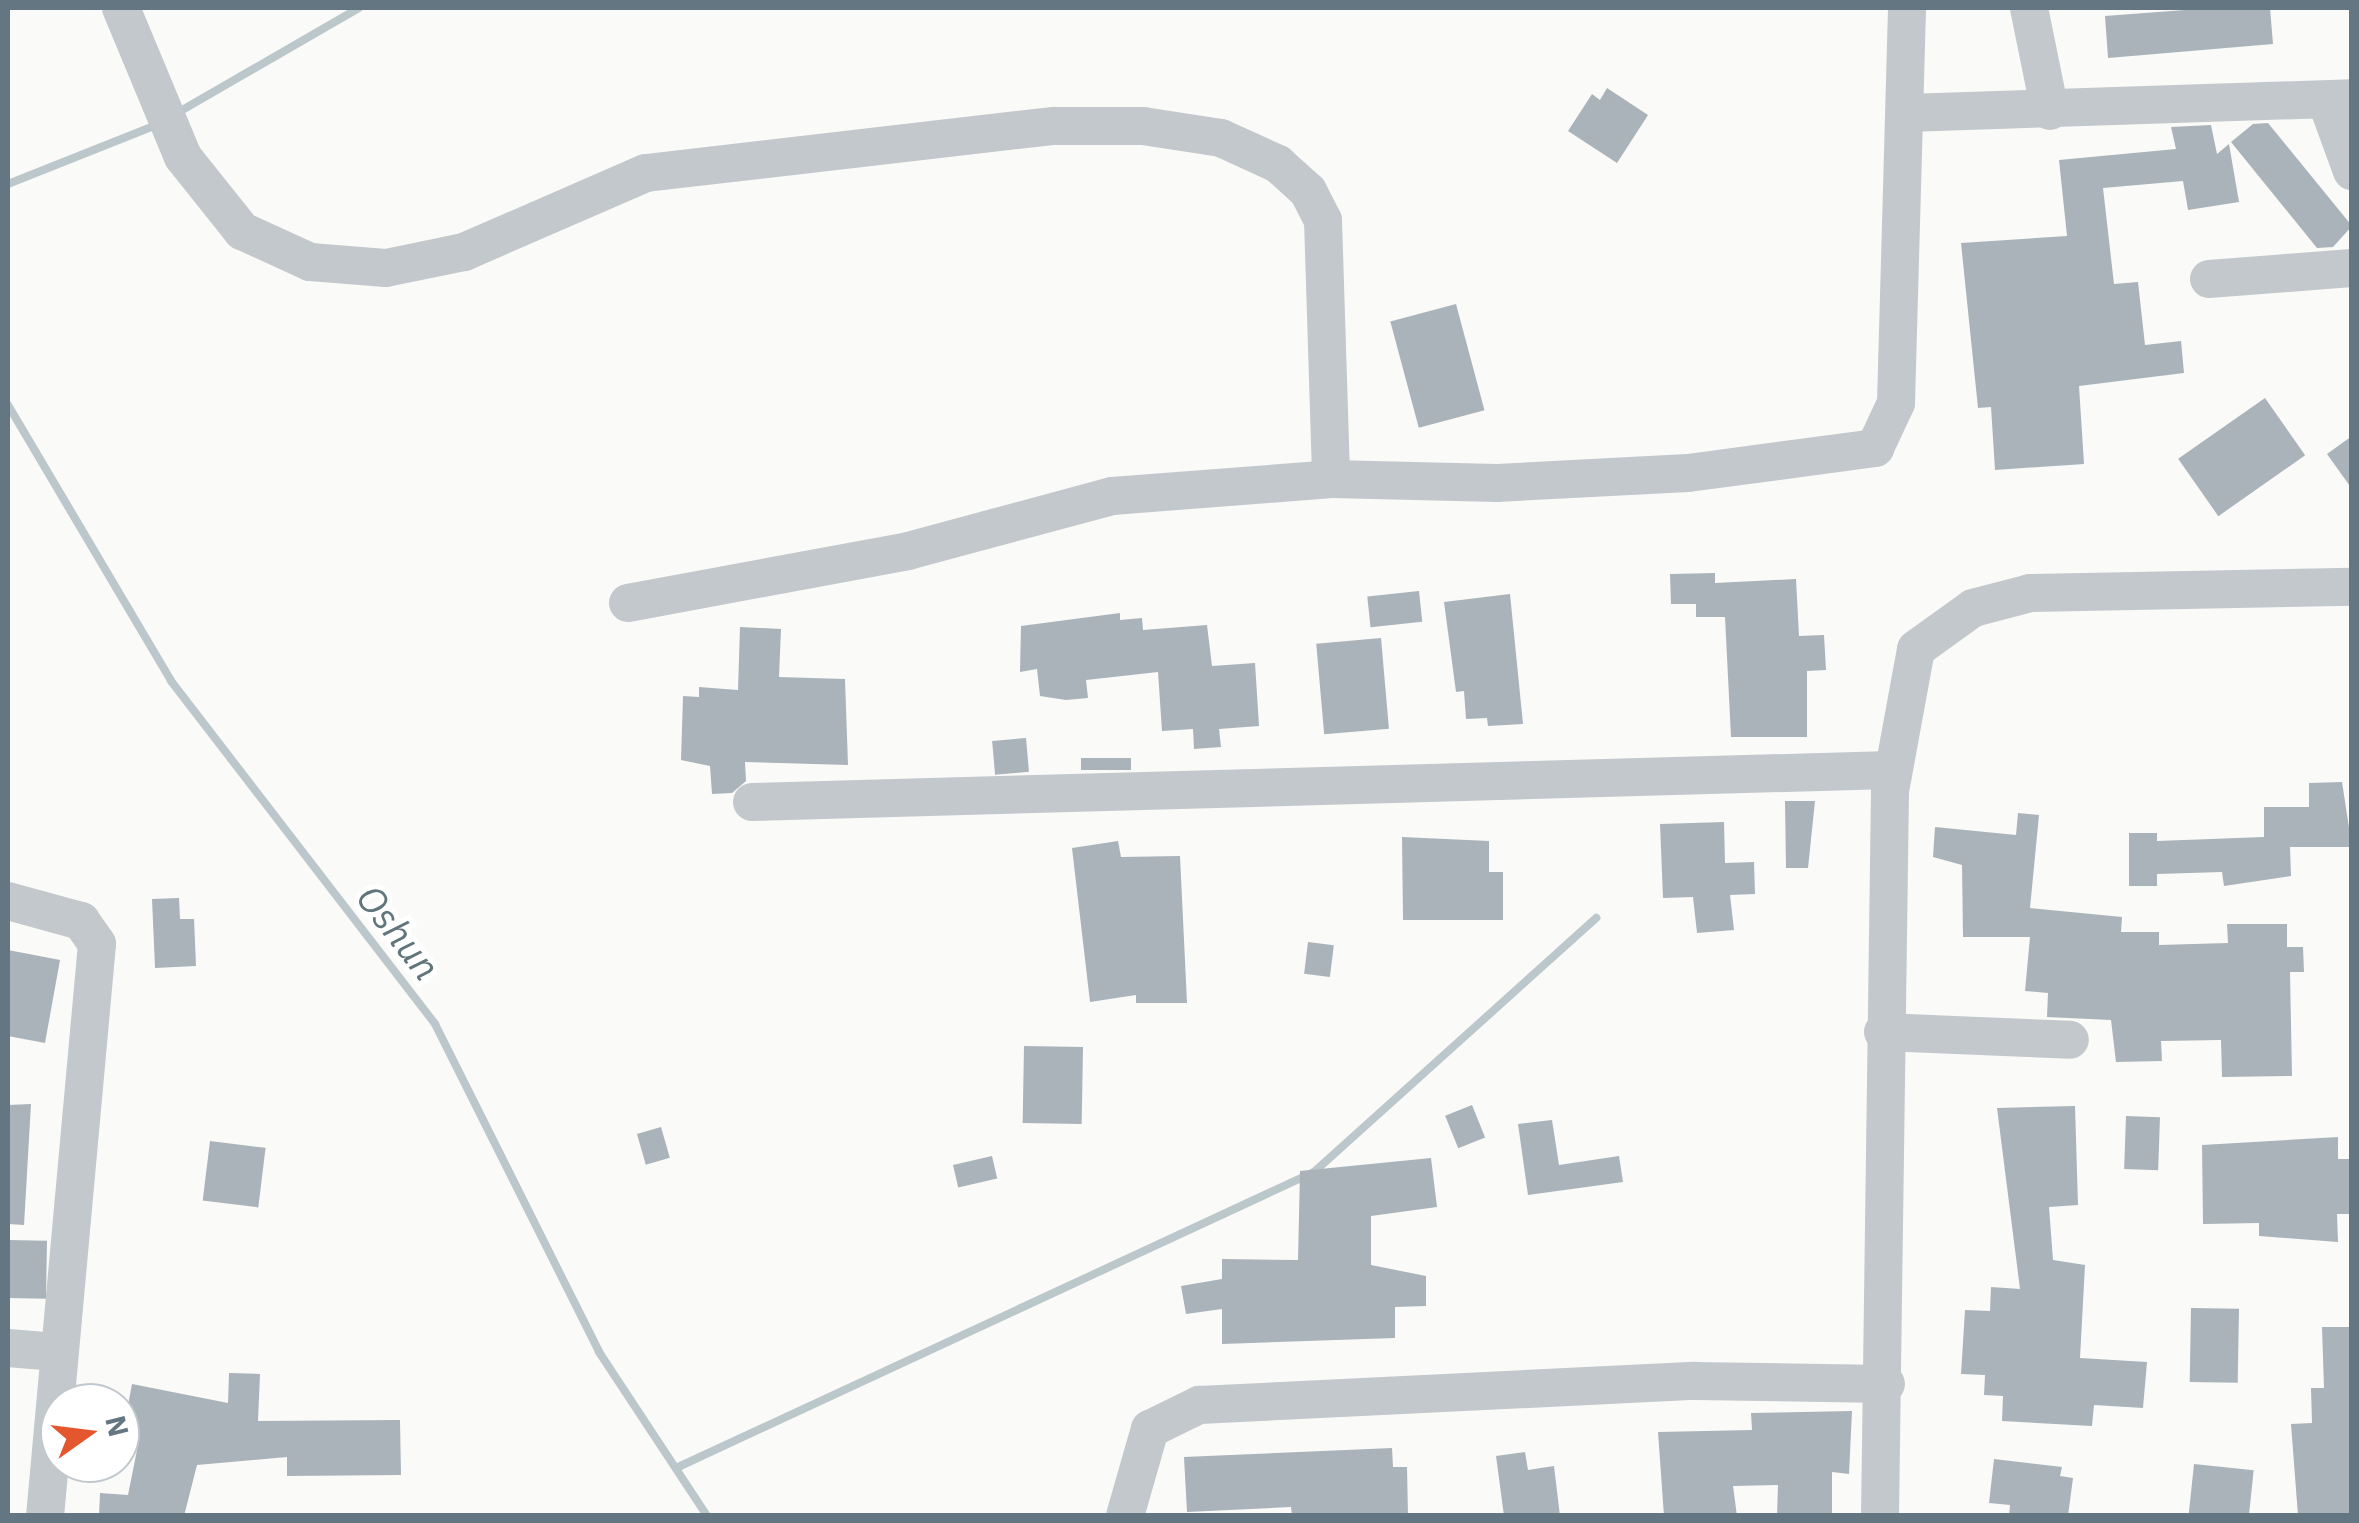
<!DOCTYPE html>
<html>
<head>
<meta charset="utf-8">
<style>
	body { margin:0 }
	#map { position:relative; width:2359px; height:1523px; overflow:hidden; background:#fafaf8; font-family:"IBM Plex Sans",sans-serif }
	div>[style] { position:absolute }
	[style*='--x'] { left:calc(var(--x)*1px); top:calc(var(--y)*1px); width:calc(var(--w)*1px); rotate:calc(var(--a)*1deg) }
	.stream>* { height:8px; margin:-4px; padding:0 4px; transform-origin:4px; border-radius:4px; background:#bbc7cb }
	.building>* { inset:0; background:#aab3b9; transform-origin:0 0 }
	.minor>* { height:38px; margin:-19px; padding:0 19px; transform-origin:19px; border-radius:19px; background:#c3c8cc }
	span { translate:-50% -50%; white-space:nowrap; text-align:center; line-height:1.15; -webkit-text-stroke:10px #fff; paint-order:stroke }
	.water-label { font-size:38px; color:#60757c; font-style:italic }
	.frame { position:absolute; inset:0; border:10px solid #657683; pointer-events:none }
	.north { position:absolute; left:40px; top:1383px; width:100px; height:100px; box-sizing:border-box; background:#fff; border:2px solid #c1c8cd; border-radius:50%; rotate:76deg; font-size:28px; font-weight:700; line-height:40px; text-align:center; color:#657683 }
	.north::after { content:''; display:block; margin:auto; width:35px; height:45px; background:#e4572e; clip-path:polygon(50% 0,100% 100%,50% 72%,0 100%) }
</style>
</head>
<body>
<div id="map">
	<div class="stream">
		<div style="--x:177;--y:113;--w:210;--a:-30"></div>
		<div style="--x:8;--y:184;--w:159;--a:-21.7"></div>
		<div style="--x:8;--y:405;--w:321;--a:59.4"></div>
		<div style="--x:171;--y:681;--w:433;--a:52.4"></div>
		<div style="--x:435;--y:1024;--w:367;--a:63.4"></div>
		<div style="--x:599;--y:1352;--w:196;--a:56.6"></div>
		<div style="--x:676;--y:1468;--w:703;--a:-24.89"></div>
		<div style="--x:1314;--y:1172;--w:380;--a:-42"></div>
	</div>
	<div class="building">
		<div style="clip-path:polygon(2211px 8px,2270px 8px,2273px 44px,2108px 58px,2105px 16px)"></div>
		<div style="clip-path:polygon(1607px 88px,1648px 115px,1617px 163px,1568px 131px,1592px 94px,1600px 100px)"></div>
		<div style="clip-path:polygon(2268px 123px,2352px 226px,2333px 247px,2317px 248px,2231px 142px,2253px 124px)"></div>
		<div style="clip-path:polygon(2211px 125px,2217px 154px,2229px 144px,2239px 202px,2188px 210px,2183px 181px,2103px 188px,2114px 284px,2138px 282px,2145px 345px,2181px 341px,2184px 373px,2079px 386px,2084px 464px,1995px 470px,1991px 407px,1978px 408px,1961px 243px,2067px 236px,2059px 160px,2176px 149px,2171px 127px)"></div>
		<div style="left:1456px;top:304px;width:110px;height:68px;rotate:75deg"></div>
		<div style="left:2265px;top:398px;width:70px;height:106px;rotate:55deg"></div>
		<div style="clip-path:polygon(2352px 436px,2352px 489px,2327px 454px)"></div>
		<div style="clip-path:polygon(1715px 573px,1715px 583px,1796px 579px,1799px 636px,1824px 635px,1826px 670px,1807px 671px,1807px 737px,1731px 737px,1725px 617px,1696px 617px,1696px 604px,1671px 604px,1670px 574px)"></div>
		<div style="left:1419px;top:591px;width:31px;height:52px;rotate:84deg"></div>
		<div style="clip-path:polygon(1510px 594px,1523px 724px,1488px 726px,1487px 718px,1466px 719px,1464px 691px,1456px 692px,1444px 602px)"></div>
		<div style="clip-path:polygon(1120px 613px,1120px 620px,1142px 618px,1143px 630px,1207px 625px,1212px 666px,1255px 663px,1259px 726px,1219px 729px,1221px 747px,1194px 749px,1193px 729px,1162px 731px,1158px 672px,1086px 680px,1088px 698px,1066px 700px,1040px 696px,1037px 669px,1020px 672px,1021px 626px)"></div>
		<div style="clip-path:polygon(740px 627px,781px 629px,779px 677px,845px 679px,848px 765px,745px 762px,746px 781px,732px 793px,712px 794px,710px 766px,681px 760px,683px 696px,699px 697px,699px 687px,738px 690px)"></div>
		<div style="left:1381px;top:638px;width:91px;height:65px;rotate:85deg"></div>
		<div style="left:1026px;top:738px;width:34px;height:34px;rotate:85deg"></div>
		<div style="left:1081px;top:758px;width:50px;height:12px"></div>
		<div style="clip-path:polygon(2342px 782px,2352px 847px,2290px 847px,2291px 876px,2224px 886px,2222px 872px,2157px 874px,2157px 886px,2129px 886px,2129px 833px,2157px 833px,2157px 841px,2264px 837px,2264px 807px,2309px 807px,2309px 783px)"></div>
		<div style="clip-path:polygon(1785px 801px,1815px 801px,1808px 868px,1786px 868px)"></div>
		<div style="clip-path:polygon(2018px 813px,2039px 815px,2030px 908px,2122px 917px,2121px 932px,2159px 932px,2159px 945px,2228px 943px,2227px 924px,2287px 924px,2287px 947px,2303px 947px,2304px 972px,2290px 972px,2292px 1076px,2222px 1077px,2221px 1040px,2161px 1041px,2162px 1061px,2116px 1062px,2111px 1020px,2047px 1017px,2048px 993px,2025px 991px,2030px 937px,1963px 937px,1962px 865px,1933px 857px,1935px 827px,2016px 835px)"></div>
		<div style="clip-path:polygon(1724px 822px,1725px 863px,1754px 862px,1755px 894px,1730px 895px,1734px 930px,1697px 933px,1693px 897px,1663px 898px,1660px 824px)"></div>
		<div style="clip-path:polygon(1402px 837px,1489px 841px,1489px 872px,1503px 872px,1503px 920px,1403px 920px)"></div>
		<div style="clip-path:polygon(1118px 841px,1121px 857px,1180px 856px,1187px 1003px,1136px 1003px,1136px 995px,1090px 1002px,1072px 848px)"></div>
		<div style="clip-path:polygon(179px 898px,180px 919px,194px 919px,196px 966px,155px 968px,152px 899px)"></div>
		<div style="left:1308px;top:942px;width:26px;height:32px;rotate:7deg"></div>
		<div style="clip-path:polygon(8px 950px,60px 960px,45px 1043px,8px 1036px)"></div>
		<div style="left:1024px;top:1046px;width:59px;height:77px;rotate:1deg"></div>
		<div style="clip-path:polygon(31px 1104px,24px 1225px,8px 1224px,8px 1105px)"></div>
		<div style="left:1472px;top:1105px;width:35px;height:29px;rotate:68deg"></div>
		<div style="clip-path:polygon(2075px 1106px,2078px 1205px,2049px 1207px,2053px 1260px,2085px 1265px,2080px 1358px,2147px 1362px,2143px 1408px,2094px 1405px,2092px 1426px,2002px 1421px,2003px 1396px,1984px 1395px,1985px 1375px,1961px 1374px,1965px 1310px,1990px 1311px,1991px 1287px,2020px 1289px,1997px 1108px)"></div>
		<div style="left:2126px;top:1116px;width:34px;height:53px;rotate:2deg"></div>
		<div style="clip-path:polygon(1552px 1120px,1559px 1165px,1619px 1156px,1623px 1182px,1528px 1195px,1518px 1124px)"></div>
		<div style="left:661px;top:1127px;width:32px;height:25px;rotate:74deg"></div>
		<div style="clip-path:polygon(2338px 1137px,2338px 1159px,2352px 1159px,2352px 1214px,2337px 1214px,2338px 1242px,2259px 1236px,2259px 1223px,2203px 1224px,2202px 1145px)"></div>
		<div style="left:210px;top:1141px;width:56px;height:60px;rotate:7deg"></div>
		<div style="left:992px;top:1156px;width:23px;height:40px;rotate:77deg"></div>
		<div style="clip-path:polygon(1431px 1158px,1437px 1207px,1371px 1216px,1371px 1265px,1426px 1276px,1426px 1306px,1395px 1307px,1395px 1338px,1222px 1344px,1222px 1309px,1186px 1314px,1181px 1286px,1222px 1279px,1222px 1259px,1298px 1260px,1300px 1171px)"></div>
		<div style="left:8px;top:1240px;width:39px;height:58px;rotate:1deg"></div>
		<div style="left:2191px;top:1308px;width:48px;height:74px;rotate:1deg"></div>
		<div style="clip-path:polygon(2322px 1327px,2352px 1327px,2352px 1516px,2298px 1516px,2291px 1424px,2312px 1423px,2311px 1388px,2324px 1388px)"></div>
		<div style="clip-path:polygon(229px 1373px,260px 1374px,258px 1421px,400px 1420px,401px 1475px,287px 1476px,287px 1457px,197px 1465px,184px 1516px,99px 1516px,100px 1493px,128px 1495px,140px 1435px,123px 1432px,132px 1384px,228px 1403px)"></div>
		<div style="clip-path:polygon(1852px 1411px,1849px 1474px,1832px 1472px,1832px 1516px,1777px 1516px,1778px 1485px,1733px 1486px,1737px 1516px,1664px 1516px,1658px 1432px,1752px 1430px,1751px 1413px)"></div>
		<div style="clip-path:polygon(1392px 1448px,1393px 1467px,1407px 1467px,1408px 1516px,1292px 1516px,1291px 1507px,1187px 1512px,1184px 1457px)"></div>
		<div style="clip-path:polygon(1525px 1452px,1528px 1470px,1554px 1466px,1560px 1516px,1504px 1516px,1496px 1456px)"></div>
		<div style="clip-path:polygon(1994px 1459px,2062px 1467px,2060px 1476px,2073px 1478px,2068px 1516px,2009px 1516px,2010px 1505px,1989px 1503px)"></div>
		<div style="left:2194px;top:1464px;width:60px;height:52px;rotate:6deg"></div>
	</div>
	<div class="minor">
		<div style="--x:121;--y:8;--w:161;--a:67.4"></div>
		<div style="--x:183;--y:157;--w:95;--a:51.4"></div>
		<div style="--x:242;--y:231;--w:75;--a:24.5"></div>
		<div style="--x:310;--y:262;--w:76;--a:4.5"></div>
		<div style="--x:386;--y:268;--w:80;--a:-11.6"></div>
		<div style="--x:464;--y:252;--w:198;--a:-23.5"></div>
		<div style="--x:646;--y:173;--w:411;--a:-6.6"></div>
		<div style="--x:1054;--y:126;--w:89;--a:0"></div>
		<div style="--x:1143;--y:126;--w:79;--a:8.7"></div>
		<div style="--x:1221;--y:138;--w:63;--a:24.5"></div>
		<div style="--x:1278;--y:164;--w:40;--a:42"></div>
		<div style="--x:1308;--y:191;--w:33;--a:63"></div>
		<div style="--x:1323;--y:220;--w:259;--a:88.2"></div>
		<div style="--x:2029;--y:8;--w:105;--a:78.5"></div>
		<div style="--x:2326;--y:100;--w:76;--a:69.9"></div>
		<div style="--x:1907;--y:113;--w:445;--a:-1.9"></div>
		<div style="--x:2209;--y:279;--w:143;--a:-4.4"></div>
		<div style="--x:628;--y:603;--w:285;--a:-10.5"></div>
		<div style="--x:908;--y:551;--w:211;--a:-15.1"></div>
		<div style="--x:1112;--y:496;--w:220;--a:-4.4"></div>
		<div style="--x:1331;--y:479;--w:166;--a:1.4"></div>
		<div style="--x:1497;--y:483;--w:191;--a:-3"></div>
		<div style="--x:1688;--y:473;--w:189;--a:-7.6"></div>
		<div style="--x:1875;--y:448;--w:50;--a:-65"></div>
		<div style="--x:1896;--y:403;--w:395;--a:-88.4"></div>
		<div style="--x:752;--y:802;--w:1139;--a:-1.61"></div>
		<div style="--x:8;--y:901;--w:76;--a:15.3"></div>
		<div style="--x:81;--y:921;--w:28;--a:55"></div>
		<div style="--x:97;--y:944;--w:574;--a:95.19"></div>
		<div style="--x:1883;--y:1032;--w:187;--a:2.4"></div>
		<div style="--x:8;--y:1348;--w:49;--a:4.7"></div>
		<div style="--x:1125;--y:1516;--w:91;--a:-74"></div>
		<div style="--x:1150;--y:1429;--w:55;--a:-26.1"></div>
		<div style="--x:1199;--y:1405;--w:496;--a:-2.8"></div>
		<div style="--x:1694;--y:1381;--w:192;--a:0.9"></div>
		<div style="--x:1880;--y:1516;--w:725;--a:-89.21"></div>
		<div style="--x:1890;--y:791;--w:144;--a:-79.6"></div>
		<div style="--x:1916;--y:649;--w:70;--a:-35.7"></div>
		<div style="--x:1973;--y:608;--w:59;--a:-14.7"></div>
		<div style="--x:2030;--y:593;--w:322;--a:-1.1"></div>
	</div>
	<div class="water-label">
		<span style="left:399px;top:932px;rotate:52deg">Oshun</span>
	</div>
	<div class="frame"></div>
	<div class="north">N</div>
</div>
</body>
</html>
